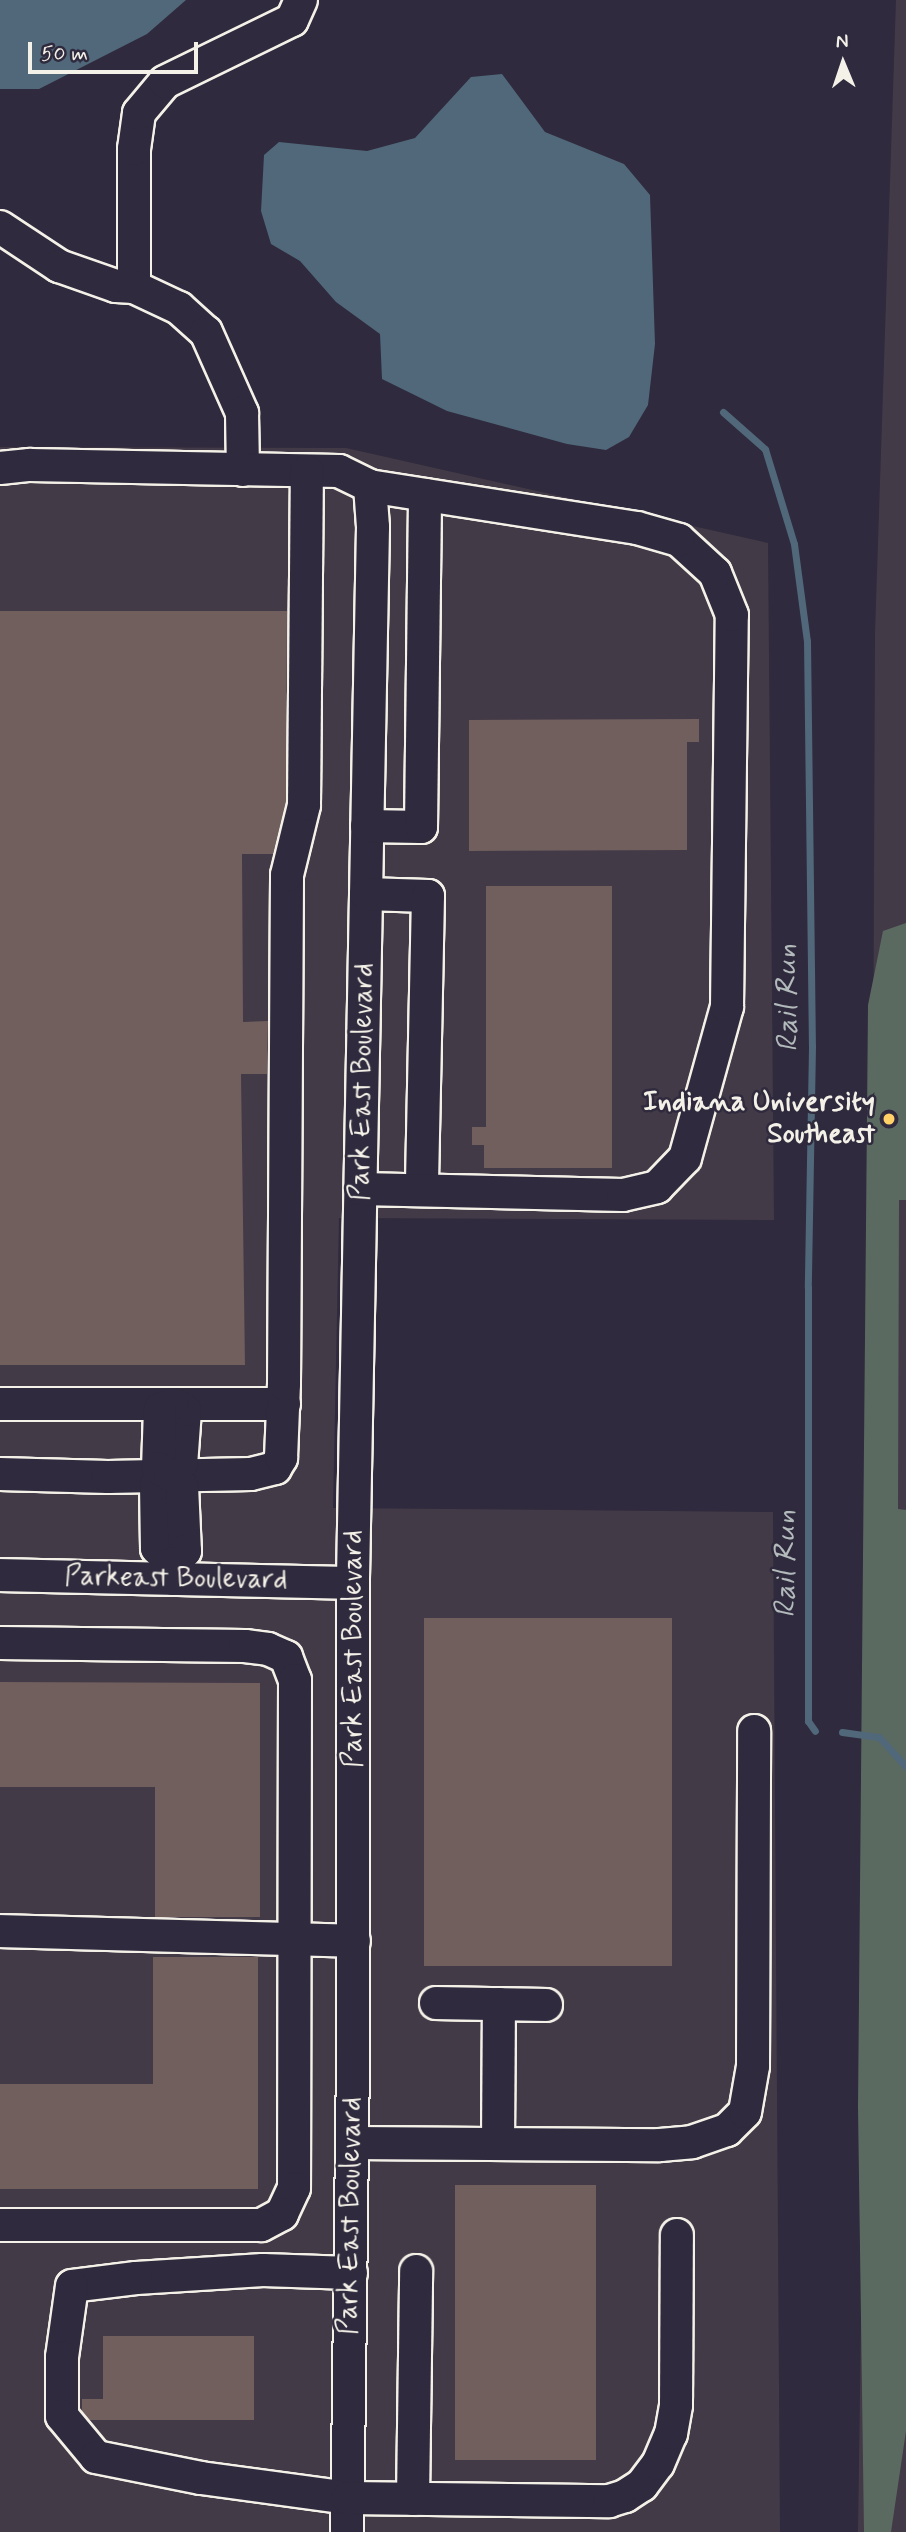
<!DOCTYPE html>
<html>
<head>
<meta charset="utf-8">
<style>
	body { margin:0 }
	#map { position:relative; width:906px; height:2532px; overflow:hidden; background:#2f2a3d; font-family:Mynerve,sans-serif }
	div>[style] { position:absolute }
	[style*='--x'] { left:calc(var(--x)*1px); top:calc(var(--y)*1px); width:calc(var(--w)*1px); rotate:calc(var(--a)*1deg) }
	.built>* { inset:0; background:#433a47 }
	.green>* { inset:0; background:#5b6a61 }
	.water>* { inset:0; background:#50687a }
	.stream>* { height:7px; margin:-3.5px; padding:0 3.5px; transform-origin:3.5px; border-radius:3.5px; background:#50687a }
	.building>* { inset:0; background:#715f5e; transform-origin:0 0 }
	.roads { filter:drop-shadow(2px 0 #f4f1e8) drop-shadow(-2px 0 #f4f1e8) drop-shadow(0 2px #f4f1e8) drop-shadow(0 -2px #f4f1e8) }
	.minor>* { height:32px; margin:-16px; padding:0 16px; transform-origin:16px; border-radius:16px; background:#2f2a3d }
	.dots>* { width:19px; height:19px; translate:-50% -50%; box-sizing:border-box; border:4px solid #2f2a3d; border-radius:50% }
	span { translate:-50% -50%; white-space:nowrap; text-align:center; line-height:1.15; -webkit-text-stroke:5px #2f2a3d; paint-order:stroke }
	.street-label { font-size:28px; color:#f4f1e8 }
	.poi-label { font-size:28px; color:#f4f1e8; font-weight:700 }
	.right { translate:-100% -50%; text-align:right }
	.water-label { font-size:30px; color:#b2babc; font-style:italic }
	.north { position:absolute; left:808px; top:28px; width:70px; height:70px; -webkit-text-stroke:5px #2f2a3d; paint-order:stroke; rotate:358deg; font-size:19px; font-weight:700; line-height:28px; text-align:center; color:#f4f1e8 }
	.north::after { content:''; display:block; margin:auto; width:24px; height:32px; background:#f4f1e8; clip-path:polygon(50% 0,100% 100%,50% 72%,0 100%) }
	.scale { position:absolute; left:28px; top:42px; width:170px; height:32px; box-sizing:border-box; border:4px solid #f4f1e8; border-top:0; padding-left:9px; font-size:21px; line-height:24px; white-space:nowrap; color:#f4f1e8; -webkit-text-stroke:5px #2f2a3d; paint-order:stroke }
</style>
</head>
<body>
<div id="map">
	<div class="built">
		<div style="clip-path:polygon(896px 0,906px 0,906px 2532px,858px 2532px,871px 1605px,875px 633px)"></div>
		<div style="clip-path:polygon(0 447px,346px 448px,768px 543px,774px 1220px,339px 1218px,333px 1508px,773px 1512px,780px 2532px,0 2532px)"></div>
	</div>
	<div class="green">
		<div style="clip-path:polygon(906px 923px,906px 1200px,899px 1200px,898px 1509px,906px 1510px,906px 2431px,891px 2532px,864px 2532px,858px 2107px,868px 1005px,883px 931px)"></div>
	</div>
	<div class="water">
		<div style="clip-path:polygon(0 0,186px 0,147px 34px,39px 89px,0 89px)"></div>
		<div style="clip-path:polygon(502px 74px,545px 132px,624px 164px,650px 195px,655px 344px,648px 405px,629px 437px,606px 450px,567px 444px,447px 411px,382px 379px,380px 334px,336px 302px,300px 261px,271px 244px,261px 211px,264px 155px,279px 142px,367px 151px,415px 138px,471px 77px)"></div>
	</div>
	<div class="stream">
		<div style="--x:723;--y:412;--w:56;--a:41.4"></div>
		<div style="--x:765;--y:449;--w:99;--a:73"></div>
		<div style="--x:794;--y:544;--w:98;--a:82.4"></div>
		<div style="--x:807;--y:641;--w:405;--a:89.3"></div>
		<div style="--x:812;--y:1046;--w:241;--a:91"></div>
		<div style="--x:808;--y:1287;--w:434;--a:90"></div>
		<div style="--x:808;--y:1721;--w:12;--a:55"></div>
		<div style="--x:842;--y:1732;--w:37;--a:8"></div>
		<div style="--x:879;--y:1737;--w:40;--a:48"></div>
	</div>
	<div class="building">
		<div style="clip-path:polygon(0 611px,287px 611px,286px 803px,273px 854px,242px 854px,243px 1022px,268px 1021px,267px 1074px,241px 1074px,245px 1365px,0 1365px)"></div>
		<div style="clip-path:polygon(699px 719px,699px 742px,687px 742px,687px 850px,469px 851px,469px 720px)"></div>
		<div style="clip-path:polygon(486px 886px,612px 886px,612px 1168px,484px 1168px,484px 1145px,472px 1145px,472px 1127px,486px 1127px)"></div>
		<div style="left:672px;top:1618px;width:348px;height:248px;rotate:90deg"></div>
		<div style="clip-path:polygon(0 1682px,260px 1683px,260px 1917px,155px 1917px,155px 1787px,0 1787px)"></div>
		<div style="clip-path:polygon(153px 1957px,258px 1957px,258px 2189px,0 2189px,0 2084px,153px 2084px)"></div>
		<div style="left:455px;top:2185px;width:141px;height:275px"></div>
		<div style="clip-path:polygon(103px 2336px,254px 2336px,254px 2420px,89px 2420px,82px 2411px,82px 2399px,103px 2399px)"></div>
	</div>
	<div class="roads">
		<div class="minor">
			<div style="--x:0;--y:227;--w:71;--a:33.5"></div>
			<div style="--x:59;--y:266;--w:60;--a:19.3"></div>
			<div style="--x:116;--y:286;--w:18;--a:3"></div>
			<div style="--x:134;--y:287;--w:138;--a:-90"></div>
			<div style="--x:134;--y:149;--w:36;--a:-82"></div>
			<div style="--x:139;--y:113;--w:40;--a:-50"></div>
			<div style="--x:165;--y:82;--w:141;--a:-26"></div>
			<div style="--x:292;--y:20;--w:22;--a:-66"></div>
			<div style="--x:134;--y:287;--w:50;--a:25"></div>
			<div style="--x:179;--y:308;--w:36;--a:42"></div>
			<div style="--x:206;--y:332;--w:89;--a:66"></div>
			<div style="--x:242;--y:413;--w:57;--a:89"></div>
			<div style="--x:0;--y:468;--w:30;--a:-6"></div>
			<div style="--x:30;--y:465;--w:309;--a:1.1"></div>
			<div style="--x:339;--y:471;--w:34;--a:26"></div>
			<div style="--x:370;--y:486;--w:41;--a:85.8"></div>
			<div style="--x:373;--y:527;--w:1056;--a:91.09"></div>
			<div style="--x:353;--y:1583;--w:474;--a:90"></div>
			<div style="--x:353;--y:2057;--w:475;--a:90.7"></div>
			<div style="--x:367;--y:826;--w:54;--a:1.1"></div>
			<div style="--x:421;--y:827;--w:332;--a:-89.3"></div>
			<div style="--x:366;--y:894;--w:62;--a:1.8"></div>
			<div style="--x:428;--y:896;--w:294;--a:91.2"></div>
			<div style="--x:361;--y:1189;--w:262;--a:1.3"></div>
			<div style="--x:623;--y:1195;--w:35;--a:-13"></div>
			<div style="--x:657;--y:1187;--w:40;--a:-46"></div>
			<div style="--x:685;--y:1158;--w:157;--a:-74.5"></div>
			<div style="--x:727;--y:1007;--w:392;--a:-89.3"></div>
			<div style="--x:732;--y:615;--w:45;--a:-112"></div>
			<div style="--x:715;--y:573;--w:49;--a:-137.5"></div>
			<div style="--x:679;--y:540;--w:44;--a:-164.1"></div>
			<div style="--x:637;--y:528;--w:270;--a:-171.1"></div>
			<div style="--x:0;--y:1404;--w:284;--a:0"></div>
			<div style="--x:0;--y:1474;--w:108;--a:1.6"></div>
			<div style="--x:108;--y:1477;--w:143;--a:-1.2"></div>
			<div style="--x:251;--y:1474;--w:25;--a:-14"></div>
			<div style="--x:275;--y:1468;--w:12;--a:-59"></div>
			<div style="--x:281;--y:1458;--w:74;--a:-87.7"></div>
			<div style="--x:284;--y:1384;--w:509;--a:-89.66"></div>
			<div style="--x:287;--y:875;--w:72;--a:-76.3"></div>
			<div style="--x:304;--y:805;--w:334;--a:-89.5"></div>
			<div style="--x:173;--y:1563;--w:22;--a:-137"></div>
			<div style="--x:157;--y:1548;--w:64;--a:-90.9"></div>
			<div style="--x:156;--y:1484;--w:17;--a:-33"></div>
			<div style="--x:170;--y:1475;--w:15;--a:-42"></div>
			<div style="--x:181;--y:1465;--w:55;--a:-85.8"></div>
			<div style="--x:185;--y:1410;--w:13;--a:-153"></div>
			<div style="--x:173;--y:1404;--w:14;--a:159"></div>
			<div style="--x:160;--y:1409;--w:59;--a:91.9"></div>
			<div style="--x:158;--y:1468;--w:14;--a:30"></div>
			<div style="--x:170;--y:1475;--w:16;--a:43"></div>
			<div style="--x:182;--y:1486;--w:65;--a:87.4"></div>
			<div style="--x:185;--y:1551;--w:17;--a:135"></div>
			<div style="--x:173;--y:1563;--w:16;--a:90"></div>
			<div style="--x:0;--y:1575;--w:353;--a:1.3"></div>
			<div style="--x:0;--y:1643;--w:245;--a:0.7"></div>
			<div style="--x:245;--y:1646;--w:23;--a:7"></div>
			<div style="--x:268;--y:1649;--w:20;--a:24"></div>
			<div style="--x:286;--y:1657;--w:25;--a:69"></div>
			<div style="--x:295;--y:1680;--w:508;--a:90.11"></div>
			<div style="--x:294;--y:2188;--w:29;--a:115"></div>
			<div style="--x:282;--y:2214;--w:24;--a:152"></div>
			<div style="--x:261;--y:2225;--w:261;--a:180"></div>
			<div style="--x:0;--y:1931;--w:354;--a:1.6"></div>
			<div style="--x:436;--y:2003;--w:110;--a:1"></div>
			<div style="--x:352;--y:2143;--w:308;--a:0.4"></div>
			<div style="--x:660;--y:2145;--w:32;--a:-5"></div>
			<div style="--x:692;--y:2142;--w:37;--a:-19"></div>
			<div style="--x:727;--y:2130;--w:25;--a:-45"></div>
			<div style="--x:745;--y:2112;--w:47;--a:-80.1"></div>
			<div style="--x:753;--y:2066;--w:335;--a:-89.8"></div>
			<div style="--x:498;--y:2143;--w:139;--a:-89.6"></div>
			<div style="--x:351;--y:2273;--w:88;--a:-178"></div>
			<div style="--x:263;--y:2270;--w:127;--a:176.4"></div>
			<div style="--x:136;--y:2278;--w:64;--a:172.9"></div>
			<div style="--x:72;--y:2286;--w:72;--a:98"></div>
			<div style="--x:62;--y:2357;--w:59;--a:90"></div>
			<div style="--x:62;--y:2416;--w:53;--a:50.3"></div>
			<div style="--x:96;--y:2457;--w:107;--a:11.3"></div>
			<div style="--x:201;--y:2478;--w:148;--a:7.7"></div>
			<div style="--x:348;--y:2498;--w:261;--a:0.7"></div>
			<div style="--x:609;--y:2501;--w:17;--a:-17"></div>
			<div style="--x:625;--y:2496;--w:20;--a:-33"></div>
			<div style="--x:642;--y:2485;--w:26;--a:-53"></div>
			<div style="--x:658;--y:2464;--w:33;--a:-67"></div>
			<div style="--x:671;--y:2434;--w:29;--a:-80"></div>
			<div style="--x:676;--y:2405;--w:170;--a:-89.7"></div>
			<div style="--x:413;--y:2499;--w:228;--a:-89.2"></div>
		</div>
	</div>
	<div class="dots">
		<div style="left:889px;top:1119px;background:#ffd166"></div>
	</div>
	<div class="street-label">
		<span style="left:363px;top:1082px;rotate:-89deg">Park East Boulevard</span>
		<span style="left:176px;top:1579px;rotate:1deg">Parkeast Boulevard</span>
		<span style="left:354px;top:1649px;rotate:-90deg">Park East Boulevard</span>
		<span style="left:351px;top:2216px;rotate:-89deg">Park East Boulevard</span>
	</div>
	<div class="poi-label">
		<span class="right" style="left:875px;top:1119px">Indiana University<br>Southeast</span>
	</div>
	<div class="water-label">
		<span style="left:788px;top:998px;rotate:-91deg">Rail Run</span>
		<span style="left:786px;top:1564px;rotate:-90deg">Rail Run</span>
	</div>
	<div class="north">N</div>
	<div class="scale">50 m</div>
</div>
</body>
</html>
